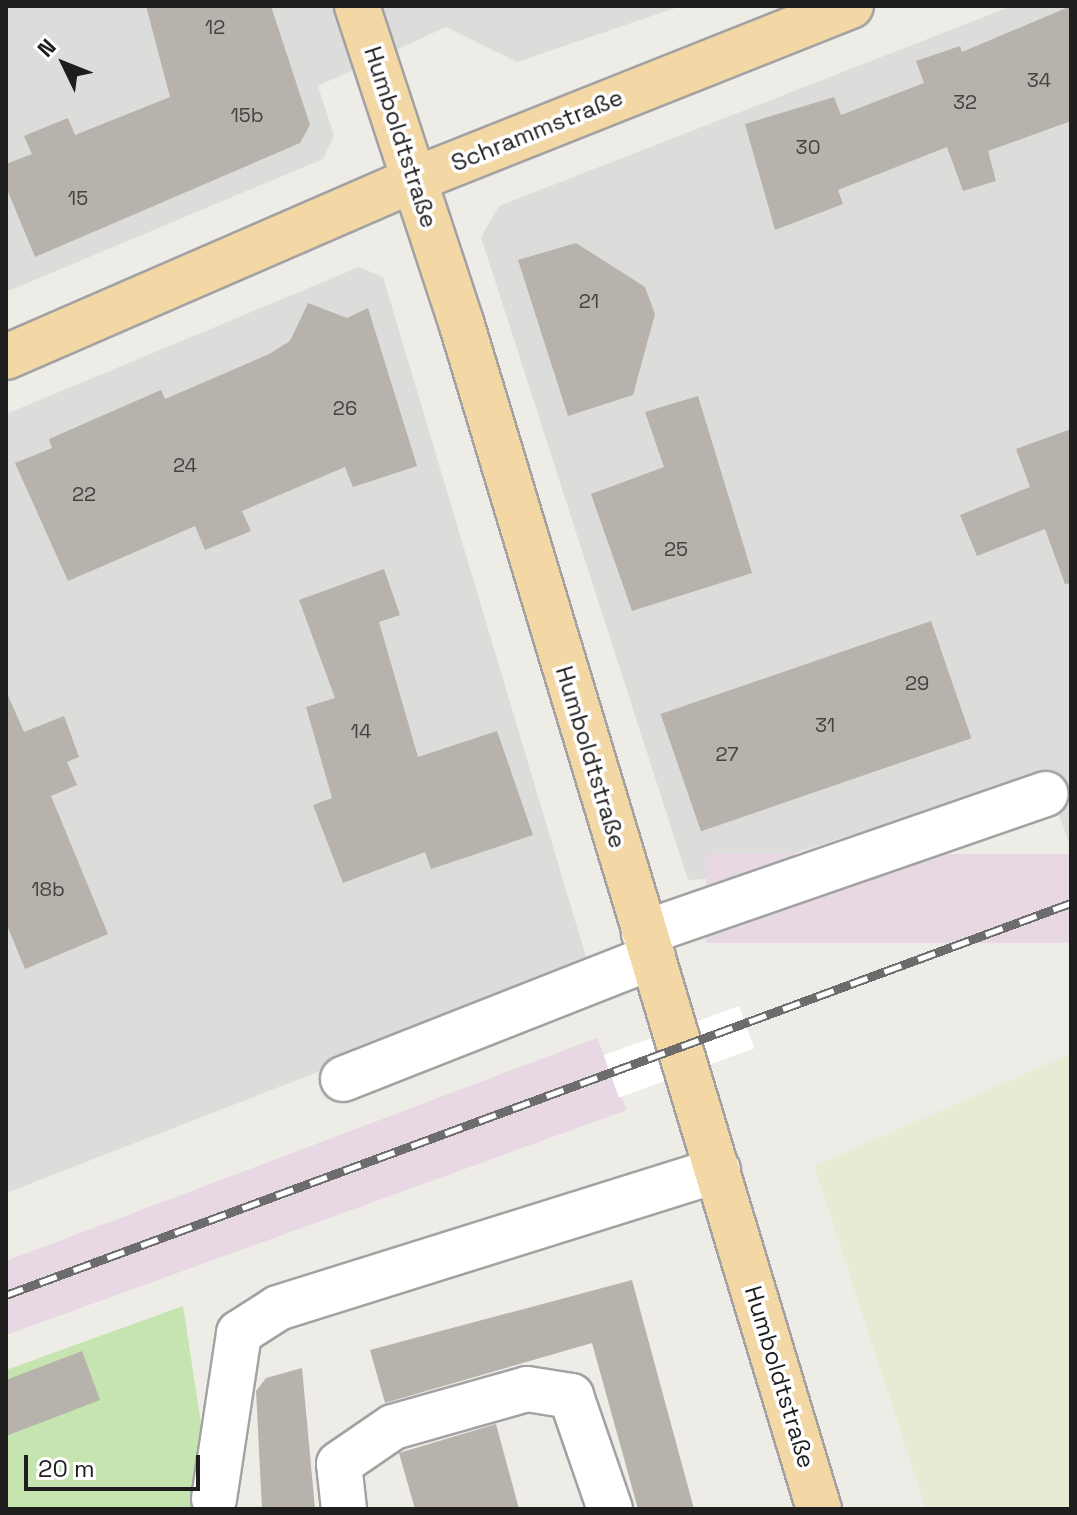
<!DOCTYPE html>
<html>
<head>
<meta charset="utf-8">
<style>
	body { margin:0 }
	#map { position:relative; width:1077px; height:1515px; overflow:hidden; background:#eeece6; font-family:"Space Grotesk",sans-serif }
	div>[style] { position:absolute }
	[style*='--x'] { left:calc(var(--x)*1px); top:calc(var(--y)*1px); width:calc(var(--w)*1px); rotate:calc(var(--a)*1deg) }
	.residential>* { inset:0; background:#dcdcdb }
	.industrial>* { inset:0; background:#e7d8e3; transform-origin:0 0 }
	.farmland>* { inset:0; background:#e7ebd3 }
	.grass>* { inset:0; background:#c5e4b0 }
	.pier>* { inset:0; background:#fff; transform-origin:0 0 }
	.building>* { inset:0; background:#b7b2ab; transform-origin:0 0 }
	.roads { filter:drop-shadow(2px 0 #a2a2a2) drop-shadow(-2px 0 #a2a2a2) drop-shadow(0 2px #a2a2a2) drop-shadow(0 -2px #a2a2a2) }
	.minor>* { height:44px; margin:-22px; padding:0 22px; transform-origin:22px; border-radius:22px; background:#fff }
	.major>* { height:44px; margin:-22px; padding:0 22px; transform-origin:22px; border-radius:22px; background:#f3d8a6 }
	.rail>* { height:9px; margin-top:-4.5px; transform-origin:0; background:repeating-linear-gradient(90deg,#fff 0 18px,#6c6c6c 0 36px); box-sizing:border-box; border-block:2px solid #6c6c6c }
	span { translate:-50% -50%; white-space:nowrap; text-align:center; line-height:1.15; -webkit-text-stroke:7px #fff; paint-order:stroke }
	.number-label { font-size:20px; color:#444341 }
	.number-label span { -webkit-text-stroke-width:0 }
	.street-label { font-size:24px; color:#1e1e1e }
	.frame { position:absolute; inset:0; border:8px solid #1e1e1e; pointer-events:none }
	.north { position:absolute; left:24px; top:24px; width:80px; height:80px; -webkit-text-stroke:6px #fff; paint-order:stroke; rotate:313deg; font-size:22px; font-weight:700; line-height:32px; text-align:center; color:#1e1e1e }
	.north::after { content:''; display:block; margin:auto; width:28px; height:36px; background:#1e1e1e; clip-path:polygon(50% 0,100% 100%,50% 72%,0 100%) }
	.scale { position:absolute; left:24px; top:1455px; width:176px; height:36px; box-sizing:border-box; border:4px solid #1e1e1e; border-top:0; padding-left:10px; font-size:24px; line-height:28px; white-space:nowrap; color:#1e1e1e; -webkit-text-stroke:6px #fff; paint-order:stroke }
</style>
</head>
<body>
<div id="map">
	<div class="residential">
		<div style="clip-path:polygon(6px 6px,681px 6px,517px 62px,446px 27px,318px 86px,334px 136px,323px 159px,6px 292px)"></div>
		<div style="clip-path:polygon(1012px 6px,1071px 6px,1071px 849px,1044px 772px,719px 878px,688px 880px,481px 237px,499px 206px)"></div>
		<div style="clip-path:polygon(359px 267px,383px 277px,589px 967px,6px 1193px,6px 414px)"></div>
	</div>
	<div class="industrial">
		<div style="left:1071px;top:854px;width:89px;height:365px;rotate:90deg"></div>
		<div style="clip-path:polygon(597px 1038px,627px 1110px,6px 1335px,6px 1261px)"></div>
	</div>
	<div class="farmland">
		<div style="clip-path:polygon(1071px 1054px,1071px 1509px,926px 1509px,814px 1166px)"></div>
	</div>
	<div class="grass">
		<div style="clip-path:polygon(183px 1306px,214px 1509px,6px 1509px,6px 1370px)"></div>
	</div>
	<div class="pier">
		<div style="left:739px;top:1006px;width:45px;height:144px;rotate:70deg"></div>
	</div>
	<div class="building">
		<div style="clip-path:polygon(146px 6px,271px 6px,310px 125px,300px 143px,35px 257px,6px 187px,6px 164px,32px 154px,24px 136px,68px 118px,75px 135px,170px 97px)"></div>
		<div style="clip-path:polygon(1071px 6px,1071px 121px,988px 151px,996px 181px,963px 191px,947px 147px,838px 190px,843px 204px,775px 230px,745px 124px,834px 97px,841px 115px,924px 83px,916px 61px,960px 46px,962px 52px)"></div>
		<div style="clip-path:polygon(576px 243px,645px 287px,655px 314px,633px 395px,568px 416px,518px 260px)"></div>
		<div style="clip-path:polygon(308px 303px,347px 318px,368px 308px,417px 466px,353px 487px,345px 467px,242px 511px,251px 531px,205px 550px,195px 526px,68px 581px,15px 463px,52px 448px,49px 439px,161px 390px,165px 399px,269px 354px,290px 341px)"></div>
		<div style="clip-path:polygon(698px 396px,752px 573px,632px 611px,591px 494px,664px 467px,645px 412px)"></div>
		<div style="clip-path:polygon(1071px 429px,1071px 583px,1065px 584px,1045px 529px,977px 556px,960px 515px,1030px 487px,1016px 449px)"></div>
		<div style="clip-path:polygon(384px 569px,400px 615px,379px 622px,418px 757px,497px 731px,533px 835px,431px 869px,425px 852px,343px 883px,313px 805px,332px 798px,306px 707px,335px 698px,299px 600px)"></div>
		<div style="left:931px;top:621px;width:124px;height:286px;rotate:71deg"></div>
		<div style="clip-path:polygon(6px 691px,24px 732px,64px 716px,79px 757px,67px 762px,77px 785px,51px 796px,108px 934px,25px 969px,6px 923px)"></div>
		<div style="clip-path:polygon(632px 1280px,694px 1509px,638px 1509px,592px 1343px,385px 1403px,370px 1350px)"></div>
		<div style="clip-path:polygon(82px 1351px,100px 1400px,6px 1436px,6px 1380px)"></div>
		<div style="clip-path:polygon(302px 1368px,315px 1509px,262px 1509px,256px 1391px,266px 1378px)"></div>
		<div style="clip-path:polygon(496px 1424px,519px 1509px,415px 1509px,399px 1453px)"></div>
	</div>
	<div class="roads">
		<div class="minor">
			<div style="--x:644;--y:933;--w:425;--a:-19.1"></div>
			<div style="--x:343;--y:1079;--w:333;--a:-21.5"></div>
			<div style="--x:214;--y:1499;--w:168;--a:-81.4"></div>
			<div style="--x:239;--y:1333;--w:46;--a:-32.7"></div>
			<div style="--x:278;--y:1308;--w:461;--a:-17.4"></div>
			<div style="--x:344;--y:1509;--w:45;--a:-96.3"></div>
			<div style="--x:339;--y:1464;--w:65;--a:-34.4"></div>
			<div style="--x:393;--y:1427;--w:139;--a:-15.8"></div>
			<div style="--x:527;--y:1389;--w:45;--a:9"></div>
			<div style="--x:571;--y:1396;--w:120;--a:71"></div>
		</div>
		<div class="major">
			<div style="--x:357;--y:6;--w:333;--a:71.8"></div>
			<div style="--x:461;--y:322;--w:1240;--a:73.22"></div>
			<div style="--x:6;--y:357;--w:447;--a:-23.5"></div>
			<div style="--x:416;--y:179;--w:468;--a:-21.7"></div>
		</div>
	</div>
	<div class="rail">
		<div style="--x:6;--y:1295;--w:1135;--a:-20.21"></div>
	</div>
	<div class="number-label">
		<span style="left:215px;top:27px">12</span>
		<span style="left:1039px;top:80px">34</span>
		<span style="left:965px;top:102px">32</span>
		<span style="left:247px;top:115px">15b</span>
		<span style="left:808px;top:147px">30</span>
		<span style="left:78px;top:198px">15</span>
		<span style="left:589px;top:301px">21</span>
		<span style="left:345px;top:408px">26</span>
		<span style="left:185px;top:465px">24</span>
		<span style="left:84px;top:494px">22</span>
		<span style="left:676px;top:549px">25</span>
		<span style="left:917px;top:683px">29</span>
		<span style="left:825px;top:725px">31</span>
		<span style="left:361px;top:731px">14</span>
		<span style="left:727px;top:754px">27</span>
		<span style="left:48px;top:889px">18b</span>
	</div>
	<div class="street-label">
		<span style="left:537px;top:130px;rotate:-22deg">Schrammstraße</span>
		<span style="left:401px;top:137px;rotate:72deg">Humboldtstraße</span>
		<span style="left:591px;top:757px;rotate:73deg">Humboldtstraße</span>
		<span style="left:780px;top:1377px;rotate:73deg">Humboldtstraße</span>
	</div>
	<div class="frame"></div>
	<div class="north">N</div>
	<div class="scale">20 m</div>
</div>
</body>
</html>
